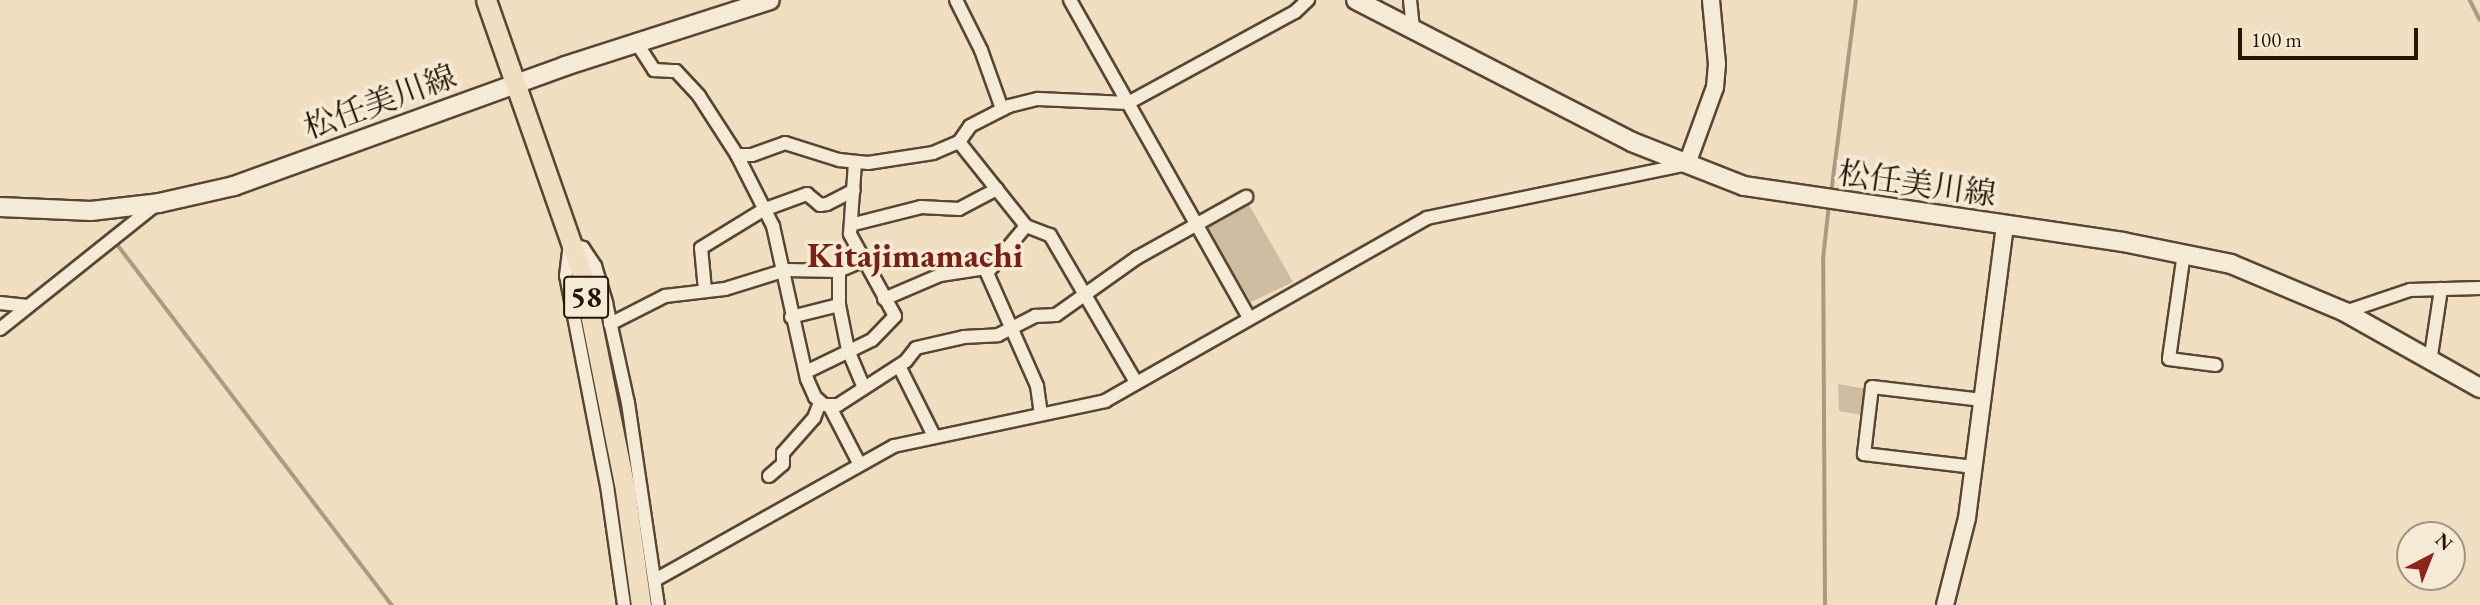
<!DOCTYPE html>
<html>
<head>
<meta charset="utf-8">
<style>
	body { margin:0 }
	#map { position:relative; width:2480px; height:605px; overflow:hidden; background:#f0dec0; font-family:"EB Garamond","Noto Serif JP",serif }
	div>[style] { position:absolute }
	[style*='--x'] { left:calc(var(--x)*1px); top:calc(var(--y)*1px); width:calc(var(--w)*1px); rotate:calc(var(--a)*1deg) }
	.green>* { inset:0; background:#cdbca0 }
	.stream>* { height:3.5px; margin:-1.75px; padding:0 1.75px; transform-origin:1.75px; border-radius:1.75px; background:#ab9980 }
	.roads { filter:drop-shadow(2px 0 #574632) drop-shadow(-2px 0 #574632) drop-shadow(0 2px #574632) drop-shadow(0 -2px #574632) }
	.minor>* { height:12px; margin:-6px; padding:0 6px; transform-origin:6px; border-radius:6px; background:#f5ead6 }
	.tertiary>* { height:16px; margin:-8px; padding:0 8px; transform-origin:8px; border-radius:8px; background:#f5ead6 }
	.secondary>* { height:18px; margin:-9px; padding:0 9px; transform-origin:9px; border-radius:9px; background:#f5ead6 }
	.primary>* { height:19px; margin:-9.5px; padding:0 9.5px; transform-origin:9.5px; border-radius:9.5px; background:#f0dec0 }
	span { translate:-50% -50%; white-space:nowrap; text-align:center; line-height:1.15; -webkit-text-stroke:7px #f5ead6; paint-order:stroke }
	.shield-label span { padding:2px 5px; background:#f5ead6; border:2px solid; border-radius:5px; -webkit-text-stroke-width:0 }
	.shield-label { font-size:30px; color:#241403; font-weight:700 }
	.street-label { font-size:32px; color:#241403 }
	.quarter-label { font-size:35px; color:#7a1f14; font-weight:700 }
	.north { position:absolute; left:2396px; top:521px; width:70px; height:70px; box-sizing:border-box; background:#f5ead6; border:2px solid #a19482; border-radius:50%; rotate:42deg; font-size:19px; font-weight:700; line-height:28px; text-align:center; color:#241403 }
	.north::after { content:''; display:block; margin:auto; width:24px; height:32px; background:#8f2418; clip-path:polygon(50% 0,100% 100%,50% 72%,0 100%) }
	.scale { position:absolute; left:2238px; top:28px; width:180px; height:32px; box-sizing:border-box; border:4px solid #241403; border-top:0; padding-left:9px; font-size:21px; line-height:24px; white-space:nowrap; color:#241403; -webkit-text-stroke:5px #f5ead6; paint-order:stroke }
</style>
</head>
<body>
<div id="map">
	<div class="green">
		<div style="clip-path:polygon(1248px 203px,1293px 282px,1251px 302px,1208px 231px,1208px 225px)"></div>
		<div style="clip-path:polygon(1838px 384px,1866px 389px,1862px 415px,1839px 411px)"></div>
	</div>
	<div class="stream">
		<div style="--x:2470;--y:0;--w:22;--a:63"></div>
		<div style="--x:1831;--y:194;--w:196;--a:-82.7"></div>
		<div style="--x:117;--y:244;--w:454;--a:52.7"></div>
		<div style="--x:1825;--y:605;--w:346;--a:-90.3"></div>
		<div style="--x:1823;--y:259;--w:54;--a:-83.7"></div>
	</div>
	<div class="roads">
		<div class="minor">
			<div style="--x:956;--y:0;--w:56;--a:63.4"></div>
			<div style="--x:981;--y:50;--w:63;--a:70.4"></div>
			<div style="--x:1070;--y:0;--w:363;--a:60.6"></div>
			<div style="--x:1410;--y:0;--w:29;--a:84"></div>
			<div style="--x:638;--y:45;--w:30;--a:57"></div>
			<div style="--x:654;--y:70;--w:22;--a:3"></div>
			<div style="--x:676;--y:71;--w:34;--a:47"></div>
			<div style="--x:699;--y:96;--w:70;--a:57.2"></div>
			<div style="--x:737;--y:155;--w:15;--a:0"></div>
			<div style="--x:752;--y:155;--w:35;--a:-20"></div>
			<div style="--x:785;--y:143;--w:57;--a:17.5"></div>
			<div style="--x:839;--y:160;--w:29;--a:6"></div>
			<div style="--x:868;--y:163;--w:66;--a:-8.7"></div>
			<div style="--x:933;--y:153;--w:28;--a:-23"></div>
			<div style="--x:959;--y:142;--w:19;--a:-55"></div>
			<div style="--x:970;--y:126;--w:44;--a:-27.1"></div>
			<div style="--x:1009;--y:106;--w:30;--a:-14"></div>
			<div style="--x:1038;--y:99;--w:90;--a:2.5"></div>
			<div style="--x:1128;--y:103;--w:190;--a:-28.6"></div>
			<div style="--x:1295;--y:12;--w:18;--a:-43"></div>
			<div style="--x:959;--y:142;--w:107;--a:51.4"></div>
			<div style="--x:1026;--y:226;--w:26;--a:21"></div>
			<div style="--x:1050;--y:235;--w:170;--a:59.7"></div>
			<div style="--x:737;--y:155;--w:80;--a:63.1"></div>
			<div style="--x:773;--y:226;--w:157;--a:77.5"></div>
			<div style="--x:807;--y:379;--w:20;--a:66"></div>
			<div style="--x:815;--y:397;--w:12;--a:42"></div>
			<div style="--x:824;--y:405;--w:14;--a:0"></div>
			<div style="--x:838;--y:405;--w:81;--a:-32.9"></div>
			<div style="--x:906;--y:361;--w:16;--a:-52"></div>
			<div style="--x:916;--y:348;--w:49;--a:-12.9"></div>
			<div style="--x:964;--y:337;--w:34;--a:-3"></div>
			<div style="--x:998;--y:335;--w:42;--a:-27.2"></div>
			<div style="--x:1035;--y:316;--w:21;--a:-3"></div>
			<div style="--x:1056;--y:315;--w:100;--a:-35.3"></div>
			<div style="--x:1138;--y:257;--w:124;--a:-29.1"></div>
			<div style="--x:854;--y:224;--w:69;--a:-14.2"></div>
			<div style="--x:921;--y:207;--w:38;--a:3"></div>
			<div style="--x:959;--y:209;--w:43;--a:-27.8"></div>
			<div style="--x:1026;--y:226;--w:61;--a:129.7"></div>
			<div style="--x:987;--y:273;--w:124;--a:66.1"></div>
			<div style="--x:1037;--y:386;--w:28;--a:82"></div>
			<div style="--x:2184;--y:253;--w:107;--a:98.1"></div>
			<div style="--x:2169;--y:359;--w:47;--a:7.3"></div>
			<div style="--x:862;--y:261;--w:25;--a:157"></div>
			<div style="--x:839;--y:271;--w:34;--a:90"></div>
			<div style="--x:839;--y:305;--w:46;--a:78.7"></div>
			<div style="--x:848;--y:350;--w:41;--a:67.2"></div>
			<div style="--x:705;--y:290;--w:42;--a:-95.4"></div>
			<div style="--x:701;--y:248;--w:73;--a:-31.5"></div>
			<div style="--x:763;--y:210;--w:47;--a:-20"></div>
			<div style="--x:807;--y:194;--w:17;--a:40"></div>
			<div style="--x:820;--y:205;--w:7;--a:-8"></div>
			<div style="--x:827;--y:204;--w:30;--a:-27"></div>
			<div style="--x:884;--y:299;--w:61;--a:-23.2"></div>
			<div style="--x:940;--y:275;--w:53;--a:-8.7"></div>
			<div style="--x:0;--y:303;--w:28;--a:6"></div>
			<div style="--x:2345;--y:312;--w:69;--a:-18.7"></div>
			<div style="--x:2410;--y:290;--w:70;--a:-1.6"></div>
			<div style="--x:791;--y:317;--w:49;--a:-14"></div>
			<div style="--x:610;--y:324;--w:62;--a:-27"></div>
			<div style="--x:665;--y:296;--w:60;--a:-6.7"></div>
			<div style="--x:725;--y:289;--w:64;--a:-17.3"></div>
			<div style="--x:786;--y:270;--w:53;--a:1.1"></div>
			<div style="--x:0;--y:329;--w:202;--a:-38.6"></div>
			<div style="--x:2430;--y:362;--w:74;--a:-81.4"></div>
			<div style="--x:899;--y:366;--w:78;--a:63.4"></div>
			<div style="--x:806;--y:372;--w:73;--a:-25.9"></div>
			<div style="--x:872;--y:340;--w:33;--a:-46"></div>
			<div style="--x:895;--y:316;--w:94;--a:-118.8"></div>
			<div style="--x:850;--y:234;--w:72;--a:-86"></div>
			<div style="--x:829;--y:405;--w:65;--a:62.7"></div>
			<div style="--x:1974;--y:467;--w:111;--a:-173.3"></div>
			<div style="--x:1864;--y:454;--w:67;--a:-83.2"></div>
			<div style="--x:1872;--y:387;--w:111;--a:6.7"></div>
			<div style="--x:769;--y:476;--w:18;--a:-41"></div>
			<div style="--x:783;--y:464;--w:11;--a:-90"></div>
			<div style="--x:783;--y:453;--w:47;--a:-48.5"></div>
			<div style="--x:814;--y:418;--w:17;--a:-69"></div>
			<div style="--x:655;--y:580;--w:274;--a:-29.3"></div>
			<div style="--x:894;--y:446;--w:216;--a:-12"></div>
			<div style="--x:1105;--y:401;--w:370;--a:-29.6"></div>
			<div style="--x:1427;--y:218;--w:266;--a:-11.7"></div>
			<div style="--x:624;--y:605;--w:120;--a:-98.1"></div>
			<div style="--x:607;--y:486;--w:214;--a:-101"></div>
			<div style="--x:566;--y:276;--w:33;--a:-83"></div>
			<div style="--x:570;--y:243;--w:14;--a:21"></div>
			<div style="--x:583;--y:248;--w:22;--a:56"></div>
			<div style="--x:595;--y:266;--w:39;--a:73"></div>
			<div style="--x:606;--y:303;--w:102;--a:77.6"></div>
			<div style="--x:628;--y:403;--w:204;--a:81.6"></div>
		</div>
		<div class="tertiary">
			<div style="--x:1687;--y:164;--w:82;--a:-70"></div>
			<div style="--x:1715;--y:87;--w:23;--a:-85"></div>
			<div style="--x:1717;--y:64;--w:64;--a:-95.4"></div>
			<div style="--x:1945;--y:605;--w:90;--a:-75.8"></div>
			<div style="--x:1967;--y:518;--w:293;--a:-82.6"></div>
		</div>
		<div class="secondary">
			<div style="--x:1356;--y:0;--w:310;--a:27.2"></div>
			<div style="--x:1632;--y:142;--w:120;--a:21.4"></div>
			<div style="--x:1744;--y:186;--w:383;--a:8.4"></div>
			<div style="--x:2123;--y:242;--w:110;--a:11.5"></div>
			<div style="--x:2231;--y:264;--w:124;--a:22.8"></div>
			<div style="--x:2345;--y:312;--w:155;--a:29.4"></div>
			<div style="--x:0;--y:207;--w:91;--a:2.5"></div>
			<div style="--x:91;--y:211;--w:68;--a:-6.7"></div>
			<div style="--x:159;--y:203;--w:77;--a:-12.8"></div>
			<div style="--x:234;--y:186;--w:352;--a:-19.9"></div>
			<div style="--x:565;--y:66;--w:215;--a:-17.8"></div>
		</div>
		<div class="primary">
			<div style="--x:486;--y:0;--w:290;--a:70.7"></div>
			<div style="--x:582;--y:274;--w:220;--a:78.7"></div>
			<div style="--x:625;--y:490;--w:116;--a:82.1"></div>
		</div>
	</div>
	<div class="shield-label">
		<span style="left:586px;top:297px">58</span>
	</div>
	<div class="street-label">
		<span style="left:380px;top:102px;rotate:-20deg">松任美川線</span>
		<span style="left:1917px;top:184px;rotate:8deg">松任美川線</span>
	</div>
	<div class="quarter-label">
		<span style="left:915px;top:255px">Kitajimamachi</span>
	</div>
	<div class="north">N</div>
	<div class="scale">100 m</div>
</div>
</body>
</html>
